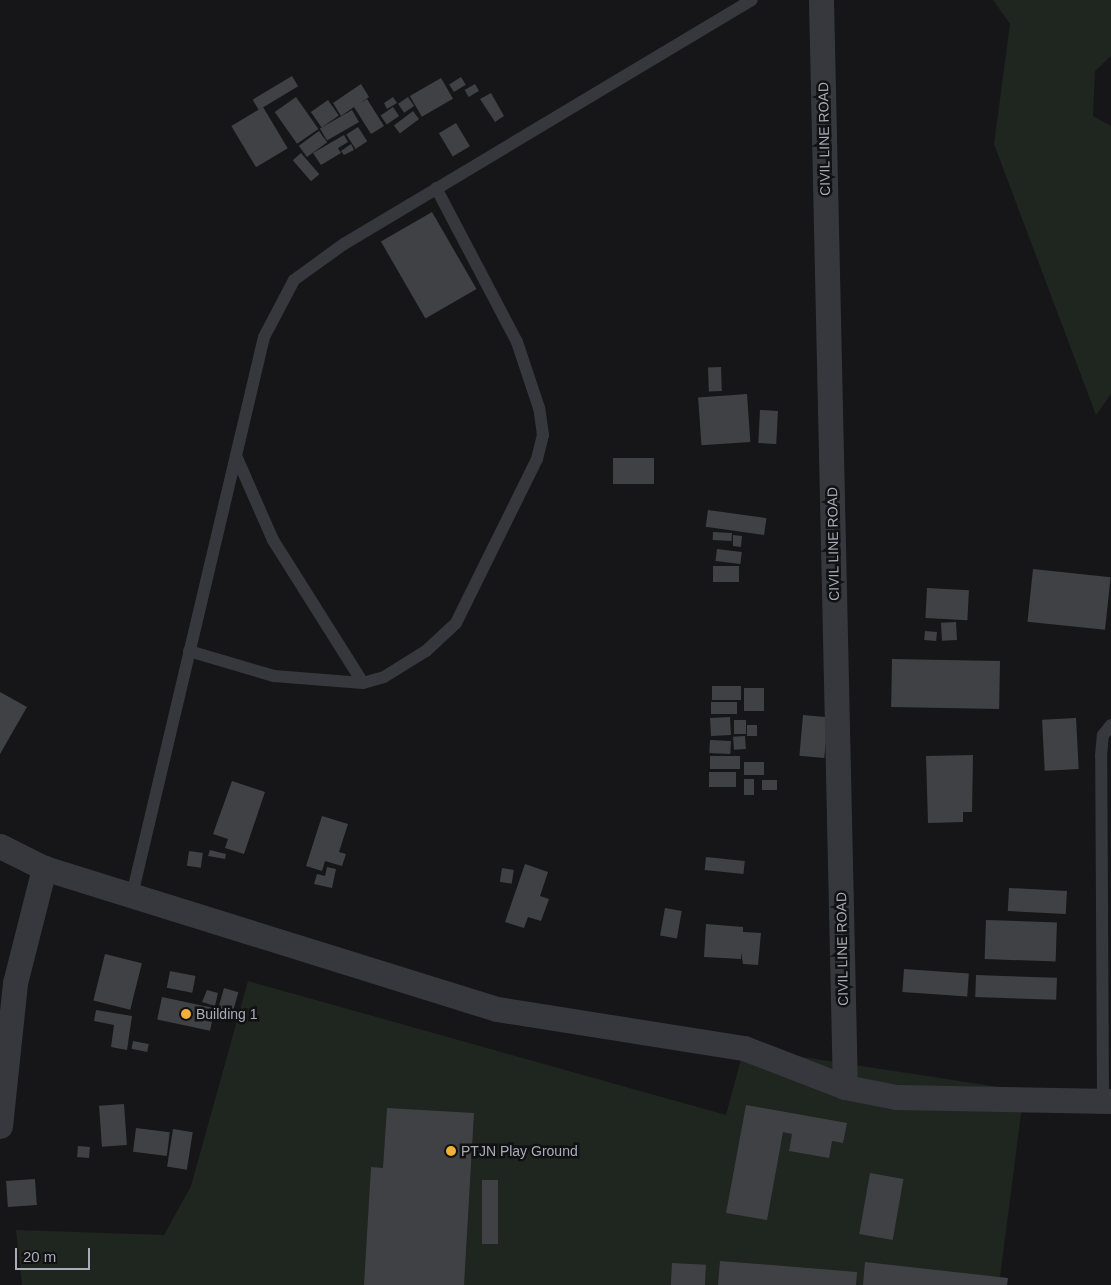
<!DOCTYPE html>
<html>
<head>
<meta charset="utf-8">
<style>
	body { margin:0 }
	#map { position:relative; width:1111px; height:1285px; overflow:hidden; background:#161618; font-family:Arial,sans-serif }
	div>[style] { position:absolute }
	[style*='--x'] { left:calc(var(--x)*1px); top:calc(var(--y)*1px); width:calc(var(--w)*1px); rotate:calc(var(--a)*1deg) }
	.green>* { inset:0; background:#1e261f }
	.building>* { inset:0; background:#404145; transform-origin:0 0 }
	.lane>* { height:12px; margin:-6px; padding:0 6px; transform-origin:6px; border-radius:6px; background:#37383d }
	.street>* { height:25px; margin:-12.5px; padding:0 12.5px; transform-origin:12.5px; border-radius:12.5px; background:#37383d }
	.dots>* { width:14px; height:14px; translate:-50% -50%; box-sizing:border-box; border:2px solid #111113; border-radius:50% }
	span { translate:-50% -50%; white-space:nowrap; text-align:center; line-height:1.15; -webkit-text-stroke:5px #111113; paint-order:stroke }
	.street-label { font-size:14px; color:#a8adb8 }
	.poi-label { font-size:14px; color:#a8adb8 }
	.left { translate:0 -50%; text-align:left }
	.scale { position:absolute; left:15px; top:1248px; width:75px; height:22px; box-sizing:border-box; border:2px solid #a8adb8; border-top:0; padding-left:6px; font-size:15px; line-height:18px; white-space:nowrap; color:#a8adb8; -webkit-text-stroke:4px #111113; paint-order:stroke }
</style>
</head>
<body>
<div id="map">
	<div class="green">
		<div style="clip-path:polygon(993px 0,1111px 0,1111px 56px,1095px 71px,1093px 116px,1111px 126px,1111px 394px,1096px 415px,994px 144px,1010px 24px)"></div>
		<div style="clip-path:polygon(248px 981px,726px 1115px,744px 1048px,1024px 1091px,999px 1285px,22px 1285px,16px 1230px,164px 1235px,191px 1186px)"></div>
	</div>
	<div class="building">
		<div style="left:292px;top:76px;width:12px;height:46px;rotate:59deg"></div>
		<div style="left:461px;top:77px;width:9px;height:14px;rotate:58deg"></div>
		<div style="left:441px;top:78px;width:24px;height:36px;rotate:60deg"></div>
		<div style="clip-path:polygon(361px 84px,369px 97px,360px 103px,367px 99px,384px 126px,371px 134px,354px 107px,341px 116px,333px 103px)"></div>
		<div style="left:475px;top:84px;width:8px;height:12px;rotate:60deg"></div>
		<div style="clip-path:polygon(491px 93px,504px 116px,495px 122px,480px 99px)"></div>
		<div style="left:296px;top:97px;width:39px;height:26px;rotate:55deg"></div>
		<div style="clip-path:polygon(393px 97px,397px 103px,387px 109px,384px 103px)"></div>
		<div style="left:408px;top:97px;width:11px;height:12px;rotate:56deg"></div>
		<div style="left:328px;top:100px;width:19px;height:21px;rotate:55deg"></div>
		<div style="left:263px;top:107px;width:48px;height:37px;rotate:59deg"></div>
		<div style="left:393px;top:107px;width:11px;height:15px;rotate:56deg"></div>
		<div style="left:352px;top:110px;width:14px;height:37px;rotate:60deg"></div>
		<div style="left:413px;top:111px;width:10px;height:24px;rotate:53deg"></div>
		<div style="left:456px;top:123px;width:27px;height:20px;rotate:59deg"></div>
		<div style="left:358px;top:127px;width:17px;height:14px;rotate:57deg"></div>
		<div style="left:319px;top:131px;width:14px;height:25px;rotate:54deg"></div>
		<div style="clip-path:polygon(344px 135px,348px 142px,338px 148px,341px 153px,321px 165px,313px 153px)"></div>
		<div style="clip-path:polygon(351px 144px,354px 150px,344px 155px,341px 151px)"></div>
		<div style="left:301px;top:153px;width:28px;height:11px;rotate:49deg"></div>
		<div style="left:432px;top:212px;width:89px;height:59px;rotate:60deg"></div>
		<div style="left:721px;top:367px;width:24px;height:13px;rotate:88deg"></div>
		<div style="left:747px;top:394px;width:48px;height:49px;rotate:86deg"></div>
		<div style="left:760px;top:410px;width:18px;height:33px;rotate:3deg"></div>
		<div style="left:654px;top:458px;width:26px;height:41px;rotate:90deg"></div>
		<div style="left:708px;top:510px;width:59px;height:17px;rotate:8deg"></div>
		<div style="left:713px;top:532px;width:19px;height:8px;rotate:3deg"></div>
		<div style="clip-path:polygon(733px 535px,742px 536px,741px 547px,733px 546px)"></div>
		<div style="left:717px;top:549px;width:25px;height:12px;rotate:7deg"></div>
		<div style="left:713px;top:566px;width:26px;height:16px"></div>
		<div style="left:1033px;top:569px;width:78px;height:53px;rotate:6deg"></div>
		<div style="left:927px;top:588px;width:42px;height:30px;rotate:3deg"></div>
		<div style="left:956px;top:622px;width:18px;height:15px;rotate:87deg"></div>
		<div style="left:925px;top:631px;width:12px;height:9px;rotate:5deg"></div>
		<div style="left:892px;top:659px;width:108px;height:48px;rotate:1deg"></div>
		<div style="left:712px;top:686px;width:29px;height:14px"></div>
		<div style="left:744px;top:688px;width:20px;height:23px"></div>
		<div style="clip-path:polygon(0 692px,27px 707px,0 754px)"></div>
		<div style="left:711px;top:702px;width:26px;height:12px"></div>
		<div style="left:803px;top:715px;width:25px;height:41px;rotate:5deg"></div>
		<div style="left:730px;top:717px;width:18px;height:20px;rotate:87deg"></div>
		<div style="left:1076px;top:718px;width:51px;height:34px;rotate:87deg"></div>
		<div style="left:734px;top:720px;width:12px;height:14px"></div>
		<div style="left:747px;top:725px;width:10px;height:11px"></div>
		<div style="left:745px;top:736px;width:13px;height:12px;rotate:86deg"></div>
		<div style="left:710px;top:740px;width:21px;height:13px;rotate:3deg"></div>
		<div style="clip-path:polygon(973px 755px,972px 812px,963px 812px,963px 822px,928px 823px,926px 756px)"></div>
		<div style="left:740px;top:756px;width:13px;height:30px;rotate:90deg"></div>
		<div style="left:744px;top:762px;width:20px;height:13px"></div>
		<div style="left:736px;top:772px;width:15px;height:27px;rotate:90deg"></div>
		<div style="left:744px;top:779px;width:10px;height:16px"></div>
		<div style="left:762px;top:780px;width:15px;height:10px"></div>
		<div style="clip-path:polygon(232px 781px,265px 792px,244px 854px,225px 848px,228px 839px,213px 834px)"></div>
		<div style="clip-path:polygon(322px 816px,348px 824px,339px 852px,346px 854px,342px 866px,325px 861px,322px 871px,306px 866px)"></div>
		<div style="clip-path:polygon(210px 850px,226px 854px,225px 859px,208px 856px)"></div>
		<div style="left:189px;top:851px;width:14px;height:15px;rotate:8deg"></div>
		<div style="left:706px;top:857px;width:39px;height:13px;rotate:6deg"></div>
		<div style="clip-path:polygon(525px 864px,548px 872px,540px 896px,549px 899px,541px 921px,528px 917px,524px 928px,505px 922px)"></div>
		<div style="clip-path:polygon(327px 867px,336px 869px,332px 888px,314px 884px,317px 874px,325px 876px)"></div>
		<div style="left:502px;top:868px;width:12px;height:14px;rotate:9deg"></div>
		<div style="left:1009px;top:888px;width:58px;height:23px;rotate:3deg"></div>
		<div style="left:665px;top:908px;width:17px;height:28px;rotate:10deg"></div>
		<div style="left:986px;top:920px;width:71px;height:39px;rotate:2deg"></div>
		<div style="clip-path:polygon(706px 924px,743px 927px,743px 932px,761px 933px,758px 965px,743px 964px,741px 952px,741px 959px,704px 957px)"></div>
		<div style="left:105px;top:954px;width:38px;height:48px;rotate:14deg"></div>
		<div style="left:904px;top:969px;width:65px;height:23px;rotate:4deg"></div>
		<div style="left:170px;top:971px;width:26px;height:17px;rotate:11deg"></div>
		<div style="left:976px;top:975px;width:81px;height:22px;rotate:2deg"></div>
		<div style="left:224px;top:988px;width:15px;height:28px;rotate:16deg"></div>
		<div style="clip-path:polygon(207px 990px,218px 993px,215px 1006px,202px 1002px)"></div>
		<div style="left:162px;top:997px;width:54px;height:23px;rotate:12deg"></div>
		<div style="clip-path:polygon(96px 1010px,132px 1016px,127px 1050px,111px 1047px,114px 1025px,94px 1021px)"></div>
		<div style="left:133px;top:1041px;width:16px;height:8px;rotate:11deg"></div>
		<div style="left:124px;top:1104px;width:41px;height:25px;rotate:86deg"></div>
		<div style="clip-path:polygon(746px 1105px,847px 1123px,843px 1143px,832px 1141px,829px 1158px,789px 1151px,792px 1134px,783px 1132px,767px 1220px,726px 1213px)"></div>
		<div style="clip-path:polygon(387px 1108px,474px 1113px,464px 1285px,364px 1285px,371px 1167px,383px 1168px)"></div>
		<div style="left:136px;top:1128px;width:34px;height:24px;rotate:7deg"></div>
		<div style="left:173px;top:1129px;width:20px;height:38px;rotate:9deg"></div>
		<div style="left:78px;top:1146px;width:12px;height:11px;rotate:5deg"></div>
		<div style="left:870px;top:1173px;width:34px;height:62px;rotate:10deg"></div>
		<div style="left:35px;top:1179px;width:26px;height:29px;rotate:86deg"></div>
		<div style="left:482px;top:1180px;width:16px;height:64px"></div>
		<div style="clip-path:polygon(720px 1261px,857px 1272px,856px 1285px,718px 1285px)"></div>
		<div style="clip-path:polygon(865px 1262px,1008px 1278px,1007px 1285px,863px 1285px)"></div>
		<div style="left:672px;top:1263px;width:34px;height:22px;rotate:3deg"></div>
	</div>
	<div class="lane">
		<div style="--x:237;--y:458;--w:90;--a:66.3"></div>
		<div style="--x:273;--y:540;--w:169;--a:57.8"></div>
		<div style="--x:189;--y:651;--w:89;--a:16.4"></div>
		<div style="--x:274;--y:676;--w:89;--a:4.5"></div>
		<div style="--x:363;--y:683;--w:22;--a:-16"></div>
		<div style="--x:384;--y:677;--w:49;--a:-31.8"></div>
		<div style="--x:426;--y:651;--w:41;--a:-43"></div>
		<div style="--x:456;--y:623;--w:183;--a:-63.7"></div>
		<div style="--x:537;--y:459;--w:25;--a:-76"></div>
		<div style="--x:543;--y:435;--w:27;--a:-98"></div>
		<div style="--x:539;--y:408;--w:70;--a:-108.4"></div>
		<div style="--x:517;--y:342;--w:174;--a:-117.7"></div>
		<div style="--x:132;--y:895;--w:573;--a:-76.69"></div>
		<div style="--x:264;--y:337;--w:64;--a:-62.2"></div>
		<div style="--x:294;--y:280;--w:62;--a:-35.8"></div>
		<div style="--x:344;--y:244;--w:475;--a:-30.9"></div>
		<div style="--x:1103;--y:1100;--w:344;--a:-90.3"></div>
		<div style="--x:1101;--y:756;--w:21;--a:-85"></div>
		<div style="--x:1103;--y:735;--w:13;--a:-51"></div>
	</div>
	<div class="street">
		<div style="--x:821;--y:0;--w:1087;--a:88.74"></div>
		<div style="--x:0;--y:846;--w:49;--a:26.6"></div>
		<div style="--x:44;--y:868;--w:474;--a:17.3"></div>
		<div style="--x:497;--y:1009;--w:250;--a:9"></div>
		<div style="--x:744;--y:1048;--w:108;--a:21.1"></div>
		<div style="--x:845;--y:1087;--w:52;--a:11.1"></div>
		<div style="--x:896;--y:1097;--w:215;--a:1.1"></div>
		<div style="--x:0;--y:1126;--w:144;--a:-84"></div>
		<div style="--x:15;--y:983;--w:119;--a:-75.8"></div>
	</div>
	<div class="dots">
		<div style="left:186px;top:1014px;background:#f2b134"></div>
		<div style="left:451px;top:1151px;background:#f2b134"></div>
	</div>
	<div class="street-label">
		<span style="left:824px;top:139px;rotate:-91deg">CIVIL LINE ROAD</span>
		<span style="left:833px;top:544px;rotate:-91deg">CIVIL LINE ROAD</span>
		<span style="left:842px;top:949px;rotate:-91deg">CIVIL LINE ROAD</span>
	</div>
	<div class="poi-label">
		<span class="left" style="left:196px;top:1014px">Building 1</span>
		<span class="left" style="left:461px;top:1151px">PTJN Play Ground</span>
	</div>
	<div class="scale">20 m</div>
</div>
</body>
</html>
